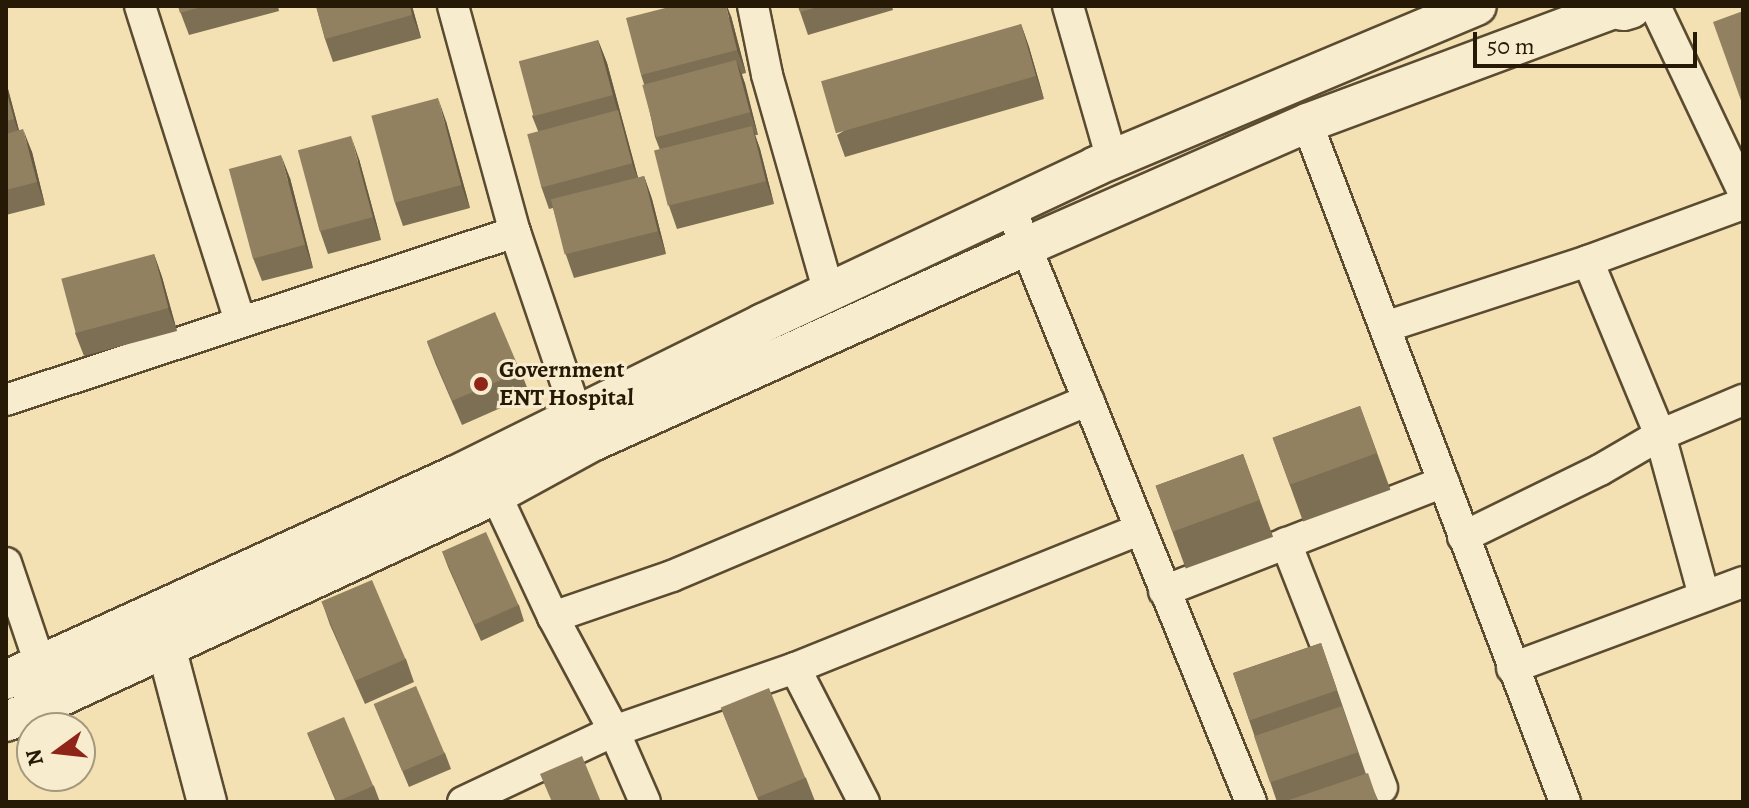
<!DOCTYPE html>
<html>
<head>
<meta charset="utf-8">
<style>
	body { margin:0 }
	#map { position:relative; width:1749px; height:808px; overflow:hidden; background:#f4e1b3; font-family:Alegreya,serif }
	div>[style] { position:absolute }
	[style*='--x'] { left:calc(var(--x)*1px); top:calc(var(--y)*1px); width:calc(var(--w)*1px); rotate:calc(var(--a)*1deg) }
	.roads { filter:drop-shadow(2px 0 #5a4b31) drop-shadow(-2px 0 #5a4b31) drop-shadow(0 2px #5a4b31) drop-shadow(0 -2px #5a4b31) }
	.minor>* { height:30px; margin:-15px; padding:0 15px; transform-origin:15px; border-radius:15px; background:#f8ecce }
	.tertiary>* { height:38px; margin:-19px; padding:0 19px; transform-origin:19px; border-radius:19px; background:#f8ecce }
	.secondary>* { height:44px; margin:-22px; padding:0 22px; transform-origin:22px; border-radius:22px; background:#f8ecce }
	.wall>* { inset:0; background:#7d6f53; transform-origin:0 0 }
	.shaded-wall>* { inset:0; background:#665a43 }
	.building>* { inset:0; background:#918160; transform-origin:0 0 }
	.dots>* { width:22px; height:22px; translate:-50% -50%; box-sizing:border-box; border:4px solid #f8ecce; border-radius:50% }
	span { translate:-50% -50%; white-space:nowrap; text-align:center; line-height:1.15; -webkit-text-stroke:6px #f8ecce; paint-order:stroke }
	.poi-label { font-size:24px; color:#261906; font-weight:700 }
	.left { translate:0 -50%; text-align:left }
	.frame { position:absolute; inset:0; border:8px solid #261906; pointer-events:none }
	.north { position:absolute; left:16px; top:712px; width:80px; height:80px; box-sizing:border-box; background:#f8ecce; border:2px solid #a4987e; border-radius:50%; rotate:255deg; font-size:22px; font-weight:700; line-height:32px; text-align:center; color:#261906 }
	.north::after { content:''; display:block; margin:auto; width:28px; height:36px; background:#8f2418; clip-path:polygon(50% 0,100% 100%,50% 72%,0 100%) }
	.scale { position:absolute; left:1473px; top:32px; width:224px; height:36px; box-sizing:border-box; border:4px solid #261906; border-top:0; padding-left:10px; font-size:24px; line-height:28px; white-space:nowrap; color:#261906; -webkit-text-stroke:6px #f8ecce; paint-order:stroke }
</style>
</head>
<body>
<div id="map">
	<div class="roads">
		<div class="minor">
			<div style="--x:140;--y:6;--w:331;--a:72.4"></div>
			<div style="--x:453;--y:6;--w:234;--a:74.7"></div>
			<div style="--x:515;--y:232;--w:193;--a:71.3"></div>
			<div style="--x:577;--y:415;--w:23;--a:61"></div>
			<div style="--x:753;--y:6;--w:70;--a:78.5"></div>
			<div style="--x:767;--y:75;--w:227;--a:74.1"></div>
			<div style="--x:1068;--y:6;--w:159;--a:74"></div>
			<div style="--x:1655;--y:6;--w:205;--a:64.6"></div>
			<div style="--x:1307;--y:123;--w:726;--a:69.19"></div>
			<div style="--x:1010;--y:207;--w:642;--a:67.95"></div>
			<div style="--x:1588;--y:261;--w:188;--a:67.5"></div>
			<div style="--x:1660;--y:435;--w:167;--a:74.7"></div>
			<div style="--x:1385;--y:327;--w:213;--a:-18"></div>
			<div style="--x:1588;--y:261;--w:165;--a:-20.2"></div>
			<div style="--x:6;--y:400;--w:536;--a:-18.27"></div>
			<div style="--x:487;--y:476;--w:156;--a:64.9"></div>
			<div style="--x:553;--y:617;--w:129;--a:61.8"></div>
			<div style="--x:614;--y:731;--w:77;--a:66.4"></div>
			<div style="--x:1463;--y:537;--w:153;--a:-26.1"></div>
			<div style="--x:1600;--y:470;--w:69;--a:-30.3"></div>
			<div style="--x:1660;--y:435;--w:90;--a:-22.9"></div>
			<div style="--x:1286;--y:543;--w:263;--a:68.6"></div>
			<div style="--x:6;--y:563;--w:107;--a:71.4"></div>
			<div style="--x:1164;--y:591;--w:300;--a:-21.3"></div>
			<div style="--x:553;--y:617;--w:126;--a:-19"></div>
			<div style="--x:672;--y:576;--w:452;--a:-22.9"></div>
			<div style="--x:795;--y:668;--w:151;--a:62.8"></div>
			<div style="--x:1512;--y:668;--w:246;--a:-20.4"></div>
			<div style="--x:463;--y:802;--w:167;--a:-25.2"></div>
			<div style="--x:614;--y:731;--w:192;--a:-19.2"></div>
			<div style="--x:795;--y:668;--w:371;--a:-21.9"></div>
		</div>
		<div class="tertiary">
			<div style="--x:166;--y:647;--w:160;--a:75.2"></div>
			<div style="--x:6;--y:680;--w:494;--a:-24.5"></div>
			<div style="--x:456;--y:475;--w:343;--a:-26.3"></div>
			<div style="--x:763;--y:323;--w:368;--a:-25.2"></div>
			<div style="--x:1096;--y:166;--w:413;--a:-22.8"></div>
			<div style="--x:6;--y:722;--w:539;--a:-24.9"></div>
			<div style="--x:495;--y:495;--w:111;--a:-28.7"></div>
			<div style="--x:592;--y:442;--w:477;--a:-24.3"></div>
			<div style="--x:1027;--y:246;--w:306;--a:-23.7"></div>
			<div style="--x:1307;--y:123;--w:336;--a:-20.4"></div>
		</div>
		<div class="secondary">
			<div style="--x:1623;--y:8;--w:7;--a:-16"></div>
		</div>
	</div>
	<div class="wall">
		<div style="clip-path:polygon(178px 6px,278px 6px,279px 11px,189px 35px)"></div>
		<div style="clip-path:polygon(316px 6px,412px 6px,421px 38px,333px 62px,325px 39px)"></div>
		<div style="clip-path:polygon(798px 6px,892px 6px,893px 10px,808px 35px)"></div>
		<div style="clip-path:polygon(731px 16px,746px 73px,742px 74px,758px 135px,755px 135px,760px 149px,774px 204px,677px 229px,669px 206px,660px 150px,655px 137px,644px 84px,641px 75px)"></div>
		<div style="clip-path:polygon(1021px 24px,1029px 47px,1044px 99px,845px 157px,837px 135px)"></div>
		<div style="clip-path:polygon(598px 40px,607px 63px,638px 178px,644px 176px,652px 199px,666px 254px,574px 278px,566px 255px,553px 208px,549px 209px,541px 186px,538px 131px,532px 116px)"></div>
		<div style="clip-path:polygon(6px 82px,19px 130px,32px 152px,45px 205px,6px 215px)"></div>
		<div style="clip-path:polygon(446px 121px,470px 208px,403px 226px,395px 203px)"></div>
		<div style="clip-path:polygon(359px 159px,381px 240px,328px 254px,320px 231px)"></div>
		<div style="clip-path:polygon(290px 178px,313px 268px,262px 281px,253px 258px)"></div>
		<div style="clip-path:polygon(154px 254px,162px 277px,177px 331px,84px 356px,75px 333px)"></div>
		<div style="clip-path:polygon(427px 342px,521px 372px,530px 395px,462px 425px,436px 365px)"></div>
		<div style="left:1360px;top:406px;width:89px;height:93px;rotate:70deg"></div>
		<div style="left:1243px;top:454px;width:88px;height:93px;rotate:70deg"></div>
		<div style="clip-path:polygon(442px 551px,519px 605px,524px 621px,481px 641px,448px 567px)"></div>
		<div style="clip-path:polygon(322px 602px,406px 659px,414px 682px,365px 704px,330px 625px)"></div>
		<div style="clip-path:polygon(1321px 643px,1366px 774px,1379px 802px,1277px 802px,1233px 673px)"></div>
		<div style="clip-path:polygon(374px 704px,445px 753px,451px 769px,409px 787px)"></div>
		<div style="clip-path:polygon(721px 708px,806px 778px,815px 801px,759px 802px)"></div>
		<div style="clip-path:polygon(307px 733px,374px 786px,380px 802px,336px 802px)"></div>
	</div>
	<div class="shaded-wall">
		<div style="clip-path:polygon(410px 6px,412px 6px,421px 38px,412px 15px)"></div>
		<div style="clip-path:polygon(726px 6px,727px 6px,731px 16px,746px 73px,737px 50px)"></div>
		<div style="clip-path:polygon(1021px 24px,1029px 47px,1044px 99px,1036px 76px)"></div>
		<div style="clip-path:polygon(598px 40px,607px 63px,640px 185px,632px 163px)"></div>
		<div style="clip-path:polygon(736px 60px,745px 83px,758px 135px,750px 112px)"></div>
		<div style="clip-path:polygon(6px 82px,7px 85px,22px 142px,14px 119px,6px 90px)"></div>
		<div style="clip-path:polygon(438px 98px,446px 121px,470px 208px,461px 185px)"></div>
		<div style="clip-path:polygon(752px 126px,760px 149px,774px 204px,766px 181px)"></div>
		<div style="clip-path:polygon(23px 129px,32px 152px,45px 205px,37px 182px)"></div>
		<div style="clip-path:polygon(351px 136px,359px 159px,381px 240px,373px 217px)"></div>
		<div style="clip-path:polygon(281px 155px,290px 178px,313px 268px,305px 245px)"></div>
		<div style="clip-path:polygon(644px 176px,652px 199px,666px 254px,658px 231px)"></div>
		<div style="clip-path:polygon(154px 254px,162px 277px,177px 331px,168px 308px)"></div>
	</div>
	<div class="building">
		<div style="clip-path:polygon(178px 6px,205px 6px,180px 13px)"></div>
		<div style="clip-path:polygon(316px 6px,410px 6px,412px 15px,325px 39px)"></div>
		<div style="clip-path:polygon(673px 6px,726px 6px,737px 50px,641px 75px,626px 18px)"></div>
		<div style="clip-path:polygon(798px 6px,822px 6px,800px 12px)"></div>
		<div style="clip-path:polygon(1743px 11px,1743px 106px,1713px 22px)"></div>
		<div style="left:1021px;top:24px;width:54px;height:208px;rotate:74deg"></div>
		<div style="left:598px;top:40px;width:57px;height:82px;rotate:75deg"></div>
		<div style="left:736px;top:60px;width:54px;height:97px;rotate:75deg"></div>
		<div style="clip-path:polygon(6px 90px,14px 119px,6px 121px)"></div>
		<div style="left:438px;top:98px;width:90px;height:69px;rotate:75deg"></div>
		<div style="left:618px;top:110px;width:55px;height:94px;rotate:75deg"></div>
		<div style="left:752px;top:126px;width:57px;height:101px;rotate:76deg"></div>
		<div style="clip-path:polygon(23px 129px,37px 182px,6px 190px,6px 134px)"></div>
		<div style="left:351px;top:136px;width:84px;height:55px;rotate:75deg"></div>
		<div style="left:281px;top:155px;width:93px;height:54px;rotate:75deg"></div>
		<div style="left:644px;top:176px;width:57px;height:96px;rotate:76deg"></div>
		<div style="left:154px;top:254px;width:56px;height:96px;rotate:75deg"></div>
		<div style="left:495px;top:312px;width:65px;height:74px;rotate:67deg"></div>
		<div style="left:1360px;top:406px;width:50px;height:93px;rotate:70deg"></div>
		<div style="left:1243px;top:454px;width:49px;height:93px;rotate:70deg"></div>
		<div style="left:486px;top:532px;width:80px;height:48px;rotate:66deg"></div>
		<div style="left:372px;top:580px;width:86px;height:55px;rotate:67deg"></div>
		<div style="left:1321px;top:643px;width:50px;height:93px;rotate:71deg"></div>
		<div style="left:416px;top:686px;width:73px;height:46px;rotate:67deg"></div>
		<div style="left:769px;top:688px;width:97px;height:52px;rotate:68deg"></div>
		<div style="left:1342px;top:706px;width:49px;height:93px;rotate:71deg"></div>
		<div style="left:344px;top:717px;width:75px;height:40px;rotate:67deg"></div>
		<div style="clip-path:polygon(582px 756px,601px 802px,552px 802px,540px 774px)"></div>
		<div style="clip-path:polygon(1368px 773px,1378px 802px,1283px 802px)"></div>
	</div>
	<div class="dots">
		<div style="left:481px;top:384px;background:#8f2418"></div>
	</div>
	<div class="poi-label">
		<span class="left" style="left:499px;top:384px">Government<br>ENT Hospital</span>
	</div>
	<div class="frame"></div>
	<div class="north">N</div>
	<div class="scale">50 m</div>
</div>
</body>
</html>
